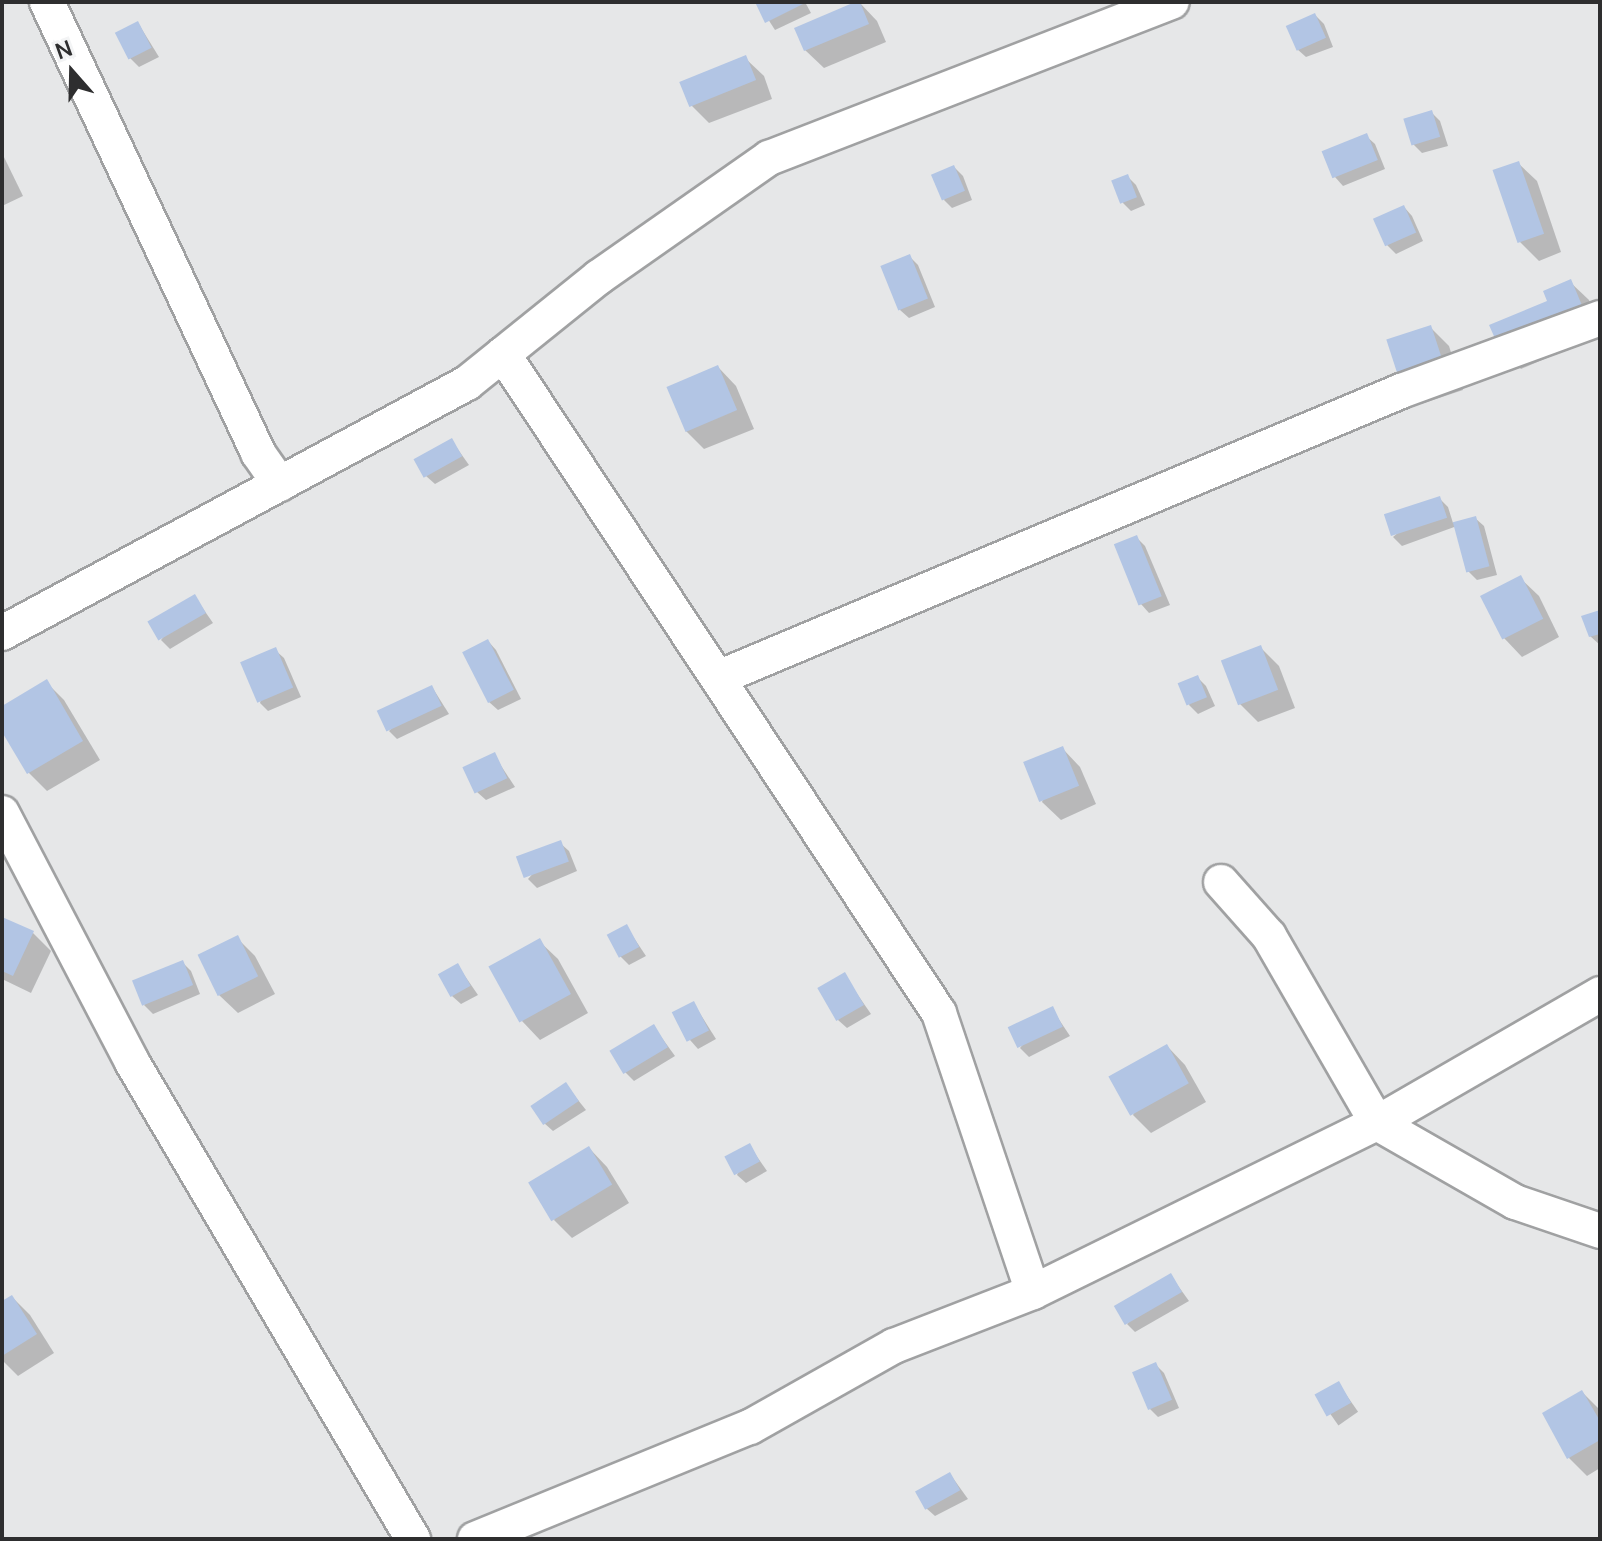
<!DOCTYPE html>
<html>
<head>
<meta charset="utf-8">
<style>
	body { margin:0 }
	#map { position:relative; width:1602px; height:1541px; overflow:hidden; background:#e6e7e8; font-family:Manrope,sans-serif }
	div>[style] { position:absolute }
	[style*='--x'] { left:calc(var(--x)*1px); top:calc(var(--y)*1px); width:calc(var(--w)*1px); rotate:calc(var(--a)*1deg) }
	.shadow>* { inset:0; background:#0003; transform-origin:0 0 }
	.building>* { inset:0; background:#b2c5e4; transform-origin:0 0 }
	.roads { filter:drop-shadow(2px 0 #a0a1a2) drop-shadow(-2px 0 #a0a1a2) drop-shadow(0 2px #a0a1a2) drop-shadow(0 -2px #a0a1a2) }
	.minor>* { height:34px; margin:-17px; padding:0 17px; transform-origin:17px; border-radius:17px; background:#fff }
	span { translate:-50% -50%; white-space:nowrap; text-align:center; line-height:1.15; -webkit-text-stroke:8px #f3f4f5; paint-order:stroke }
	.frame { position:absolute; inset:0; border:4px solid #2e2e2f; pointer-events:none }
	.north { position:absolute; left:32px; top:32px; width:80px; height:80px; -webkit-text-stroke:6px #f3f4f5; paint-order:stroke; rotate:340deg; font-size:22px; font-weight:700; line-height:32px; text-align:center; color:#2e2e2f }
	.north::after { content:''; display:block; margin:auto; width:28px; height:36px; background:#2e2e2f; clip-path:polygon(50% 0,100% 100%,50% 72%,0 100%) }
</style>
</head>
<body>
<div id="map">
	<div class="shadow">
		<div style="clip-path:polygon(757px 2px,805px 2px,811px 13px,775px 30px)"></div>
		<div style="clip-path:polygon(859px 2px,877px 21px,886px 42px,824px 68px,805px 50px)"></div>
		<div style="clip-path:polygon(1315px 15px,1324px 24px,1333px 47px,1306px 57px,1297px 49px)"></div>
		<div style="clip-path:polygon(138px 23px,159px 57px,139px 67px,130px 58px)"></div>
		<div style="clip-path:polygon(745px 58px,764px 76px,772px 99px,709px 123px,690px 104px)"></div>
		<div style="clip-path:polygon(1431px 112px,1440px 121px,1448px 146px,1422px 153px,1413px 144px,1406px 120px)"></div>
		<div style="clip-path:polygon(1366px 136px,1375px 144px,1385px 169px,1343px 186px,1335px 177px)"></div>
		<div style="clip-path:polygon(2px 153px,23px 196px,2px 206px)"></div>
		<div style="clip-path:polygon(1518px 163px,1537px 181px,1561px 252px,1539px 261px,1520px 242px)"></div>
		<div style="clip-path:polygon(954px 167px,963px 176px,972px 200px,952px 208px,944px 200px)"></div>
		<div style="clip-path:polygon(1127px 176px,1136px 185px,1145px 205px,1131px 211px,1123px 203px)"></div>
		<div style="clip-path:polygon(1404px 207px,1412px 216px,1423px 241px,1396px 254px,1387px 245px)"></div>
		<div style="clip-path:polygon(910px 257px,918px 265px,935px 307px,909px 318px,900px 310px)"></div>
		<div style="clip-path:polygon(1570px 282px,1589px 300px,1600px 335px,1521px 369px,1502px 350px)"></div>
		<div style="clip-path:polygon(1431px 328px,1449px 346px,1463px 390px,1421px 404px,1403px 385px)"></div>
		<div style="clip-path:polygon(718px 367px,736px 386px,754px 429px,704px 449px,686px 431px)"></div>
		<div style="clip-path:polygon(452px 441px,469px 465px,435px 484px,426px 476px)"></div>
		<div style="clip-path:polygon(1439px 498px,1448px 507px,1453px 523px,1475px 518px,1484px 526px,1497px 575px,1477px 580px,1468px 571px,1457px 526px,1402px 546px,1393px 537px)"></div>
		<div style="clip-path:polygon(1137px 538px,1145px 546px,1170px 605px,1149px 613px,1141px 604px)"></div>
		<div style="clip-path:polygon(1520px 578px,1539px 596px,1559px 637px,1522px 657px,1504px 638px)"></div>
		<div style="clip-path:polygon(195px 597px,213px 623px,170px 649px,161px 640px)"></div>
		<div style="clip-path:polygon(1600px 612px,1600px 645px,1590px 636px)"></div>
		<div style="clip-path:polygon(488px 641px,496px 650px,521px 699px,498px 710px,489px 702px)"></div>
		<div style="clip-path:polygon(1261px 648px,1279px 666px,1295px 708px,1258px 722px,1240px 704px)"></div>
		<div style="clip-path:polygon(275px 650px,284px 658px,301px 697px,268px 711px,260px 703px)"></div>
		<div style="clip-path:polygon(1198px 678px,1206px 686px,1215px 706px,1198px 714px,1189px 705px)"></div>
		<div style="clip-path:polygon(46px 682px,64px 700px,100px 760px,47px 791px,29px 773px,2px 728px,2px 708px)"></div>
		<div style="clip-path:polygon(432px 687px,449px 714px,397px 739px,389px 731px)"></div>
		<div style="clip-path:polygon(1062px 748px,1080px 767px,1096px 804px,1061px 820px,1042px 802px)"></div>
		<div style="clip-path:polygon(494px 755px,515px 787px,486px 800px,477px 792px)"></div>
		<div style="clip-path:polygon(560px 843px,569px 851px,577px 871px,537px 888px,528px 879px)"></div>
		<div style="clip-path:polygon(2px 919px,32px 932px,51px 951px,31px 993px,2px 979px)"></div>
		<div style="clip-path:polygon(626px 926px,646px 956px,629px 965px,620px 956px)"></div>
		<div style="clip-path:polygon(237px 938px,255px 956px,275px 994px,238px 1013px,219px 995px)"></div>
		<div style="clip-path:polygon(539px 941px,558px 959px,588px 1013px,540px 1040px,522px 1021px)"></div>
		<div style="clip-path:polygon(182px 962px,191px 971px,200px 994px,153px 1014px,144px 1005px)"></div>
		<div style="clip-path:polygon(458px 966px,478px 995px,461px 1004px,452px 996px)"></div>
		<div style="clip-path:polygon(844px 975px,871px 1014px,847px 1028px,838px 1020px)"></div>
		<div style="clip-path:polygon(694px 1004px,716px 1039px,698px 1049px,690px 1040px)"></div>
		<div style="clip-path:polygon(1052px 1009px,1070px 1036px,1029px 1057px,1020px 1048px)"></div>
		<div style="clip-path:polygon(654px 1027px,675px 1056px,634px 1081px,625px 1072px)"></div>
		<div style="clip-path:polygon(1167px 1046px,1185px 1065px,1206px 1102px,1151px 1133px,1133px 1115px)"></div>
		<div style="clip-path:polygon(566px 1085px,586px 1110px,553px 1131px,544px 1123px)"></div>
		<div style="clip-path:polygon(749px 1145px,767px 1171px,746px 1183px,737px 1175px)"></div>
		<div style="clip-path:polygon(589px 1148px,607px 1167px,629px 1203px,572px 1238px,554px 1220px)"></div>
		<div style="clip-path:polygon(1171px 1276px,1189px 1301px,1135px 1332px,1127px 1324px)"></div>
		<div style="clip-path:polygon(12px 1297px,30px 1315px,54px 1353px,18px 1376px,2px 1360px,2px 1303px)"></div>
		<div style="clip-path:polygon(1156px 1365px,1164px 1373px,1179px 1408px,1158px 1417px,1149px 1408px)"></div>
		<div style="left:1338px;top:1383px;width:35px;height:24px;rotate:55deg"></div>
		<div style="clip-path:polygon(1582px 1392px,1600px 1410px,1600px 1468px,1587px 1476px,1569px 1458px)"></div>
		<div style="clip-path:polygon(950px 1474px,968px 1499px,935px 1516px,926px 1508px)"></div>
	</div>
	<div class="building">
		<div style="clip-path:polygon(755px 2px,807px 2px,765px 23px)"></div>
		<div style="clip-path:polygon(855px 2px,860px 2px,869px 24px,804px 51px,794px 28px)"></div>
		<div style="left:1315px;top:13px;width:27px;height:32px;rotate:66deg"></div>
		<div style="left:138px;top:21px;width:30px;height:26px;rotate:63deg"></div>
		<div style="left:746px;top:55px;width:27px;height:72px;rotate:68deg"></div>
		<div style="left:1432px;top:110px;width:28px;height:30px;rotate:73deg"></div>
		<div style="left:1367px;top:133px;width:29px;height:49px;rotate:68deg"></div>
		<div style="left:1519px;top:161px;width:77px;height:28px;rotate:71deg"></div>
		<div style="left:954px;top:165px;width:28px;height:25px;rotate:67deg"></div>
		<div style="left:1128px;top:174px;width:25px;height:18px;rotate:69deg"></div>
		<div style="left:1404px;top:205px;width:30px;height:34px;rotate:66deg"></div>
		<div style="left:910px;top:254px;width:48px;height:32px;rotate:68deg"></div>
		<div style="clip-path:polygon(1571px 279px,1586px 315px,1501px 352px,1489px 325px,1547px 301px,1543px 291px)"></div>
		<div style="left:1431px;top:325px;width:49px;height:47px;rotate:72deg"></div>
		<div style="left:718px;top:365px;width:49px;height:56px;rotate:67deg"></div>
		<div style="left:452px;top:438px;width:21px;height:44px;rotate:61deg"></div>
		<div style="left:1440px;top:496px;width:23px;height:59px;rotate:72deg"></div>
		<div style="left:1476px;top:516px;width:52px;height:24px;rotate:75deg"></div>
		<div style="left:1137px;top:535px;width:66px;height:25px;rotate:68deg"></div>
		<div style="left:1521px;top:575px;width:49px;height:46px;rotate:63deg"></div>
		<div style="left:195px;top:594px;width:22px;height:55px;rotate:60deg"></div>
		<div style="clip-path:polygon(1600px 610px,1600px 634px,1589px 637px,1581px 616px)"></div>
		<div style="left:488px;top:639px;width:57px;height:29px;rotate:63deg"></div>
		<div style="left:1261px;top:645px;width:48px;height:43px;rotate:69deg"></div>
		<div style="left:276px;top:647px;width:44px;height:39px;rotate:67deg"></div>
		<div style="left:1198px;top:675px;width:24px;height:22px;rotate:68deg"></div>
		<div style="clip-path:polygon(47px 679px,83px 741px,27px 774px,2px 732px,2px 706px)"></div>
		<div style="left:432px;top:685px;width:23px;height:61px;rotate:65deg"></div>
		<div style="left:1063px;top:746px;width:43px;height:43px;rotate:68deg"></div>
		<div style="left:495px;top:752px;width:29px;height:36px;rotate:65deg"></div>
		<div style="left:561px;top:840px;width:23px;height:48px;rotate:70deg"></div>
		<div style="clip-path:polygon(2px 917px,34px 931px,13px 976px,2px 971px)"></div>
		<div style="left:627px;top:924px;width:26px;height:23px;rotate:62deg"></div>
		<div style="left:238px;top:935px;width:46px;height:45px;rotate:64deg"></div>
		<div style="left:540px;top:938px;width:64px;height:59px;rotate:61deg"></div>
		<div style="left:183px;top:960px;width:27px;height:55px;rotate:68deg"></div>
		<div style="left:458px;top:963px;width:26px;height:23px;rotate:61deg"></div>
		<div style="left:845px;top:972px;width:38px;height:32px;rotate:60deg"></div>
		<div style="left:694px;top:1001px;width:33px;height:25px;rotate:63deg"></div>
		<div style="left:1053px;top:1006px;width:23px;height:50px;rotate:65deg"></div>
		<div style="left:654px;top:1024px;width:27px;height:52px;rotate:59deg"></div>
		<div style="left:1167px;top:1044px;width:45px;height:67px;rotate:61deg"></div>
		<div style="left:566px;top:1082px;width:23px;height:43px;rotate:56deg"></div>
		<div style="left:750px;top:1143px;width:21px;height:29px;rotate:62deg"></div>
		<div style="left:589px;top:1146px;width:45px;height:71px;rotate:59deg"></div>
		<div style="left:1171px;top:1273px;width:22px;height:66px;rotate:60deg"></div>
		<div style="clip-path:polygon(12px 1295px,37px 1334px,2px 1356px,2px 1301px)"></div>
		<div style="left:1156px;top:1362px;width:41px;height:26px;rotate:67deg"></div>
		<div style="left:1339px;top:1381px;width:25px;height:28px;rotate:61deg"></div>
		<div style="clip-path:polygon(1582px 1390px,1600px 1421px,1600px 1440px,1567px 1459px,1542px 1413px)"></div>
		<div style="left:950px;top:1472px;width:21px;height:40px;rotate:61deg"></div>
	</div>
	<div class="roads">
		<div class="minor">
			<div style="--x:47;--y:2;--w:498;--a:64.9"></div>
			<div style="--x:258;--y:453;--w:38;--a:55"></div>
			<div style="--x:503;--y:354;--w:790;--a:56.51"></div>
			<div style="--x:939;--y:1013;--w:294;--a:71.4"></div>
			<div style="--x:2;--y:633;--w:528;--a:-28.26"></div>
			<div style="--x:467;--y:383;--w:169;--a:-38.8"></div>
			<div style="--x:599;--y:277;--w:208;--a:-35"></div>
			<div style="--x:769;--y:158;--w:432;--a:-21.2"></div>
			<div style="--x:718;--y:678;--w:741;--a:-22.79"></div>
			<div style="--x:1401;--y:391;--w:212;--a:-20.1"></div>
			<div style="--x:2;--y:813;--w:281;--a:62.4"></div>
			<div style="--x:132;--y:1062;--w:554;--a:59.5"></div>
			<div style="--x:1221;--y:882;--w:72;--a:48.4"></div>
			<div style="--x:1269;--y:936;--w:216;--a:60"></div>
			<div style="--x:1377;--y:1123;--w:159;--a:29.8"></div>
			<div style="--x:1515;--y:1202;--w:90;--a:18.8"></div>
			<div style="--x:475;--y:1539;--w:297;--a:-22.2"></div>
			<div style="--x:750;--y:1427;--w:165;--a:-29.4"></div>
			<div style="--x:894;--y:1346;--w:149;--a:-21.2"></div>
			<div style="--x:1033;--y:1292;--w:383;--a:-26.2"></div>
			<div style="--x:1377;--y:1123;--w:258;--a:-30"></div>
		</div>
	</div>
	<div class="frame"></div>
	<div class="north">N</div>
</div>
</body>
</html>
